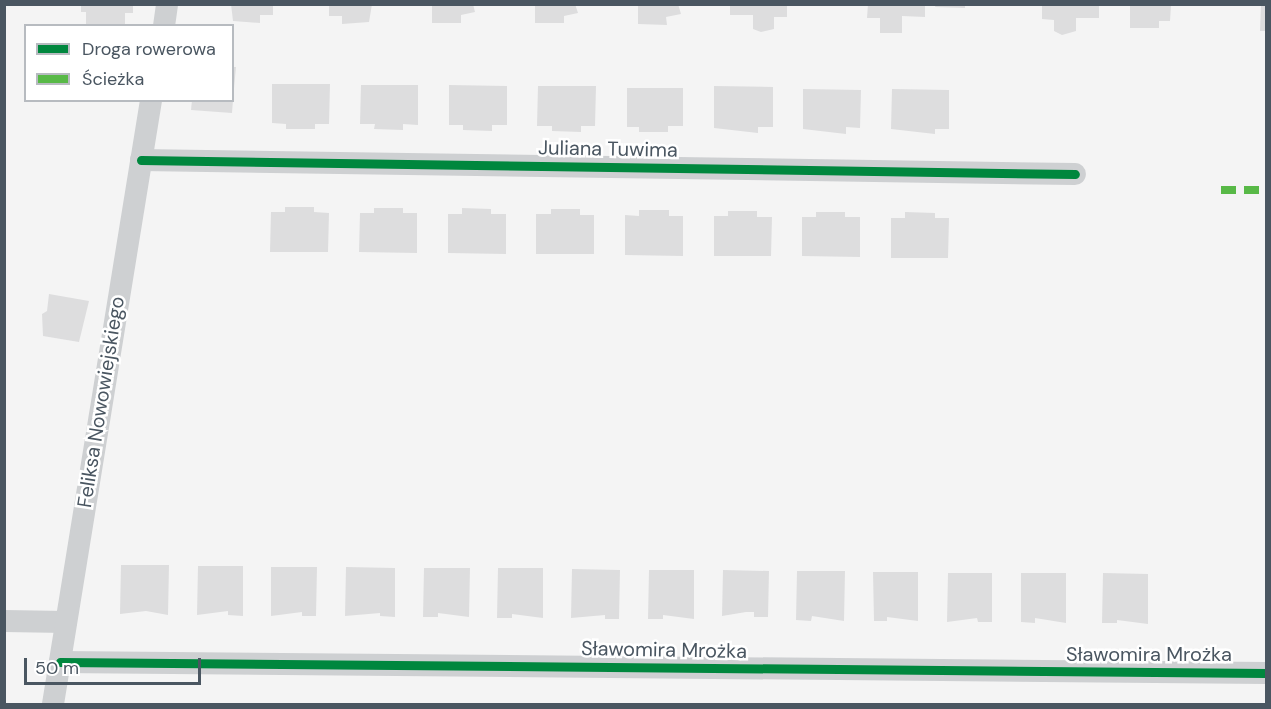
<!DOCTYPE html>
<html>
<head>
<meta charset="utf-8">
<style>
	body { margin:0 }
	#map { position:relative; width:1271px; height:709px; overflow:hidden; background:#f4f4f4; font-family:"DM Sans",sans-serif }
	div>[style] { position:absolute }
	[style*='--x'] { left:calc(var(--x)*1px); top:calc(var(--y)*1px); width:calc(var(--w)*1px); rotate:calc(var(--a)*1deg) }
	.building>* { inset:0; background:#ddddde }
	.minor>* { height:22px; margin:-11px; padding:0 11px; transform-origin:11px; border-radius:11px; background:#ced0d2 }
	.quiet>* { height:8px; margin-top:-4px; transform-origin:0; background:repeating-linear-gradient(90deg,#58b947 0 15px,transparent 0 23px) }
	.cycleway>* { height:9px; margin:-4.5px; padding:0 4.5px; transform-origin:4.5px; border-radius:4.5px; background:#00873e }
	span { translate:-50% -50%; white-space:nowrap; text-align:center; line-height:1.15; -webkit-text-stroke:5px #fff; paint-order:stroke }
	.street-label { font-size:20px; color:#4a5661 }
	.frame { position:absolute; inset:0; border:6px solid #4a5661; pointer-events:none }
	.legend { position:absolute; left:24px; top:24px; width:210px; height:78px; box-sizing:border-box; background:#fff; border:2px solid #b7bbc0; margin:0; padding:8px 10px; list-style:none; font-size:18px; color:#4a5661 }
	.legend li { display:flex; align-items:center; gap:12px; height:30px }
	.legend b { width:30px; border:2px solid #b7bbc0 }
	.scale { position:absolute; left:24px; top:658px; width:177px; height:27px; box-sizing:border-box; border:3px solid #4a5661; border-top:0; padding-left:8px; font-size:18px; line-height:21px; white-space:nowrap; color:#4a5661; -webkit-text-stroke:4px #fff; paint-order:stroke }
</style>
</head>
<body>
<div id="map">
	<div class="building">
		<div style="clip-path:polygon(81px 4px,133px 4px,133px 13px,125px 13px,125px 26px,86px 26px,86px 12px,81px 12px)"></div>
		<div style="clip-path:polygon(231px 4px,273px 4px,273px 15px,260px 15px,260px 23px,233px 21px)"></div>
		<div style="clip-path:polygon(329px 4px,372px 4px,369px 22px,342px 24px,342px 16px,329px 16px)"></div>
		<div style="clip-path:polygon(432px 4px,473px 4px,475px 12px,461px 15px,461px 23px,432px 23px)"></div>
		<div style="clip-path:polygon(535px 4px,575px 4px,578px 13px,564px 16px,564px 23px,535px 23px)"></div>
		<div style="clip-path:polygon(638px 4px,678px 4px,681px 14px,666px 17px,667px 25px,638px 24px)"></div>
		<div style="clip-path:polygon(730px 4px,787px 4px,787px 17px,774px 17px,774px 29px,761px 32px,753px 29px,753px 15px,730px 15px)"></div>
		<div style="clip-path:polygon(868px 4px,925px 4px,925px 17px,902px 16px,902px 33px,880px 33px,880px 18px,867px 18px)"></div>
		<div style="clip-path:polygon(936px 4px,965px 4px,965px 8px,935px 7px)"></div>
		<div style="clip-path:polygon(1042px 4px,1099px 4px,1099px 18px,1076px 18px,1076px 31px,1062px 35px,1054px 31px,1054px 20px,1042px 19px)"></div>
		<div style="clip-path:polygon(1261px 4px,1266px 4px,1266px 31px,1260px 31px)"></div>
		<div style="clip-path:polygon(1130px 5px,1171px 5px,1170px 21px,1159px 21px,1159px 28px,1130px 28px)"></div>
		<div style="clip-path:polygon(232px 67px,236px 67px,234px 88px,232px 88px)"></div>
		<div style="clip-path:polygon(272px 84px,330px 84px,329px 124px,315px 124px,315px 129px,286px 129px,286px 124px,272px 123px)"></div>
		<div style="clip-path:polygon(361px 85px,418px 85px,418px 125px,403px 124px,403px 130px,374px 129px,375px 124px,360px 124px)"></div>
		<div style="clip-path:polygon(449px 85px,507px 86px,507px 125px,492px 125px,492px 131px,463px 130px,463px 125px,449px 125px)"></div>
		<div style="clip-path:polygon(538px 86px,596px 86px,595px 126px,581px 126px,581px 132px,552px 131px,552px 126px,537px 126px)"></div>
		<div style="clip-path:polygon(714px 86px,773px 87px,773px 127px,758px 127px,758px 133px,714px 128px)"></div>
		<div style="clip-path:polygon(627px 88px,683px 88px,683px 126px,668px 126px,668px 132px,639px 132px,639px 127px,627px 127px)"></div>
		<div style="clip-path:polygon(803px 89px,861px 90px,860px 128px,846px 127px,846px 134px,803px 129px)"></div>
		<div style="clip-path:polygon(892px 89px,949px 90px,949px 129px,935px 129px,935px 134px,891px 129px)"></div>
		<div style="clip-path:polygon(192px 100px,233px 100px,232px 113px,191px 110px)"></div>
		<div style="clip-path:polygon(285px 207px,314px 207px,314px 212px,329px 213px,328px 252px,270px 252px,271px 212px,285px 212px)"></div>
		<div style="clip-path:polygon(374px 208px,403px 208px,403px 213px,417px 213px,417px 253px,359px 252px,360px 213px,374px 213px)"></div>
		<div style="clip-path:polygon(462px 208px,491px 209px,491px 214px,506px 214px,506px 254px,448px 253px,448px 214px,462px 214px)"></div>
		<div style="clip-path:polygon(551px 209px,580px 209px,580px 215px,594px 215px,594px 254px,536px 254px,536px 214px,551px 214px)"></div>
		<div style="clip-path:polygon(639px 210px,669px 210px,669px 216px,683px 216px,683px 256px,625px 255px,625px 215px,639px 216px)"></div>
		<div style="clip-path:polygon(728px 211px,757px 211px,757px 217px,772px 217px,771px 256px,714px 256px,714px 216px,728px 216px)"></div>
		<div style="clip-path:polygon(816px 212px,845px 212px,845px 217px,860px 217px,860px 257px,802px 256px,802px 217px,816px 217px)"></div>
		<div style="clip-path:polygon(905px 212px,935px 213px,935px 218px,949px 218px,948px 258px,891px 258px,891px 218px,905px 218px)"></div>
		<div style="clip-path:polygon(49px 294px,89px 301px,79px 342px,43px 336px,42px 314px,47px 311px)"></div>
		<div style="clip-path:polygon(121px 565px,169px 565px,168px 615px,146px 611px,120px 614px)"></div>
		<div style="clip-path:polygon(198px 566px,243px 566px,243px 616px,228px 615px,228px 611px,197px 615px)"></div>
		<div style="clip-path:polygon(271px 567px,317px 567px,316px 616px,302px 616px,302px 612px,271px 616px)"></div>
		<div style="clip-path:polygon(346px 567px,395px 568px,395px 617px,380px 616px,380px 613px,345px 616px)"></div>
		<div style="clip-path:polygon(424px 568px,470px 568px,469px 617px,438px 613px,438px 617px,423px 617px)"></div>
		<div style="clip-path:polygon(498px 568px,543px 568px,543px 618px,512px 614px,512px 618px,497px 618px)"></div>
		<div style="clip-path:polygon(572px 569px,620px 570px,619px 619px,605px 619px,605px 615px,571px 618px)"></div>
		<div style="clip-path:polygon(649px 570px,694px 570px,694px 619px,663px 615px,663px 619px,648px 619px)"></div>
		<div style="clip-path:polygon(723px 570px,769px 571px,768px 617px,754px 617px,754px 612px,746px 612px,722px 616px)"></div>
		<div style="clip-path:polygon(797px 571px,845px 571px,844px 621px,812px 616px,811px 621px,796px 620px)"></div>
		<div style="clip-path:polygon(873px 572px,918px 572px,918px 621px,887px 617px,887px 621px,874px 621px)"></div>
		<div style="clip-path:polygon(948px 573px,992px 573px,992px 622px,978px 622px,977px 618px,947px 622px)"></div>
		<div style="clip-path:polygon(1021px 573px,1066px 573px,1066px 623px,1035px 618px,1035px 623px,1021px 622px)"></div>
		<div style="clip-path:polygon(1103px 573px,1148px 574px,1148px 624px,1117px 620px,1117px 623px,1102px 623px)"></div>
	</div>
	<div class="minor">
		<div style="--x:164;--y:26;--w:22;--a:-82"></div>
		<div style="--x:141;--y:160;--w:934;--a:0.86"></div>
		<div style="--x:4;--y:621;--w:62;--a:0.9"></div>
		<div style="--x:60;--y:662;--w:1206;--a:0.52"></div>
		<div style="--x:53;--y:704;--w:612;--a:-80.78"></div>
	</div>
	<div class="quiet">
		<div style="--x:1221;--y:190;--w:45;--a:0"></div>
	</div>
	<div class="cycleway">
		<div style="--x:141;--y:160;--w:934;--a:0.86"></div>
		<div style="--x:60;--y:662;--w:1206;--a:0.52"></div>
	</div>
	<div class="street-label">
		<span style="left:608px;top:149px;rotate:1deg">Juliana Tuwima</span>
		<span style="left:101px;top:402px;rotate:-81deg">Feliksa Nowowiejskiego</span>
		<span style="left:664px;top:650px;rotate:1deg">Sławomira Mrożka</span>
		<span style="left:1149px;top:654px">Sławomira Mrożka</span>
	</div>
	<div class="frame"></div>
	<ul class="legend">
	<li><b style="height:8px;background:#00873e"></b>Droga rowerowa</li>
	<li><b style="height:8px;background:#58b947"></b>Ścieżka</li>
	</ul>
	<div class="scale">50 m</div>
</div>
</body>
</html>
